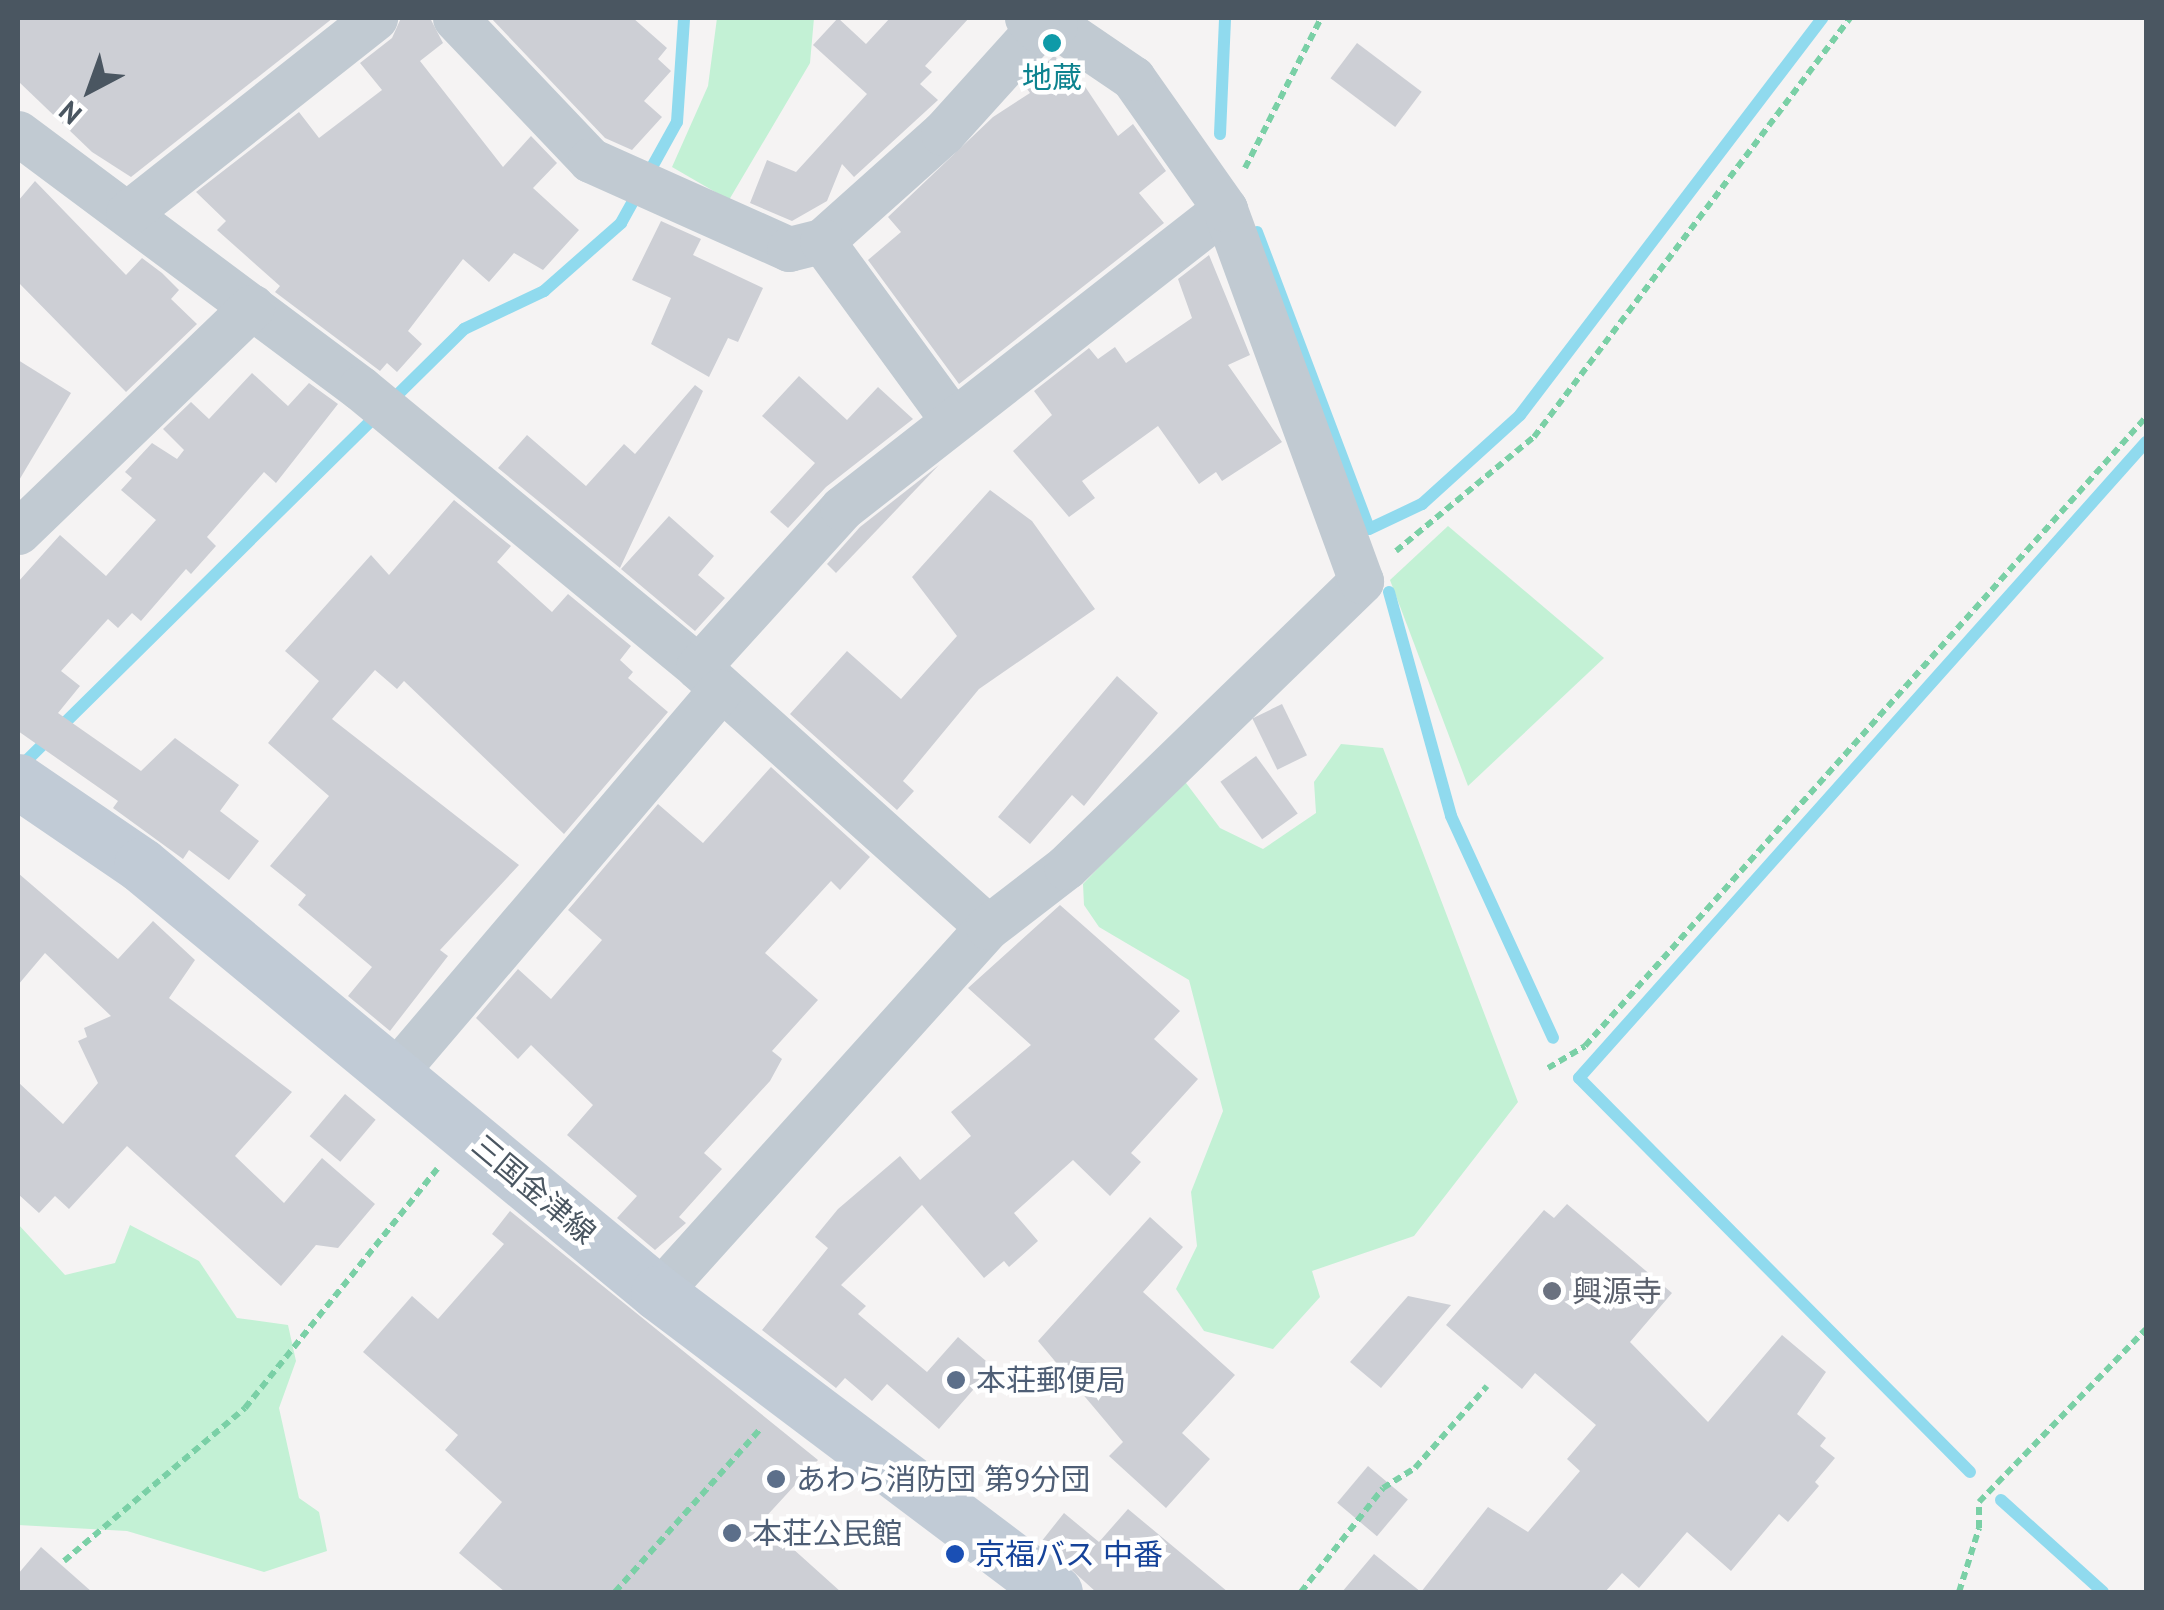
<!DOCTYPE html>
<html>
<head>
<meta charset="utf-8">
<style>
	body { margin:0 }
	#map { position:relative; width:2164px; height:1610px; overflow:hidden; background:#f5f3f3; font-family:"PT Sans","Noto Sans JP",sans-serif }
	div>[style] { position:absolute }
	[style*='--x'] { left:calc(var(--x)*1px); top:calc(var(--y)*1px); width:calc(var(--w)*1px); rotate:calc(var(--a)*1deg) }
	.green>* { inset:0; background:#c3f1d5 }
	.stream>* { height:12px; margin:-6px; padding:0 6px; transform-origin:6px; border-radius:6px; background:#90daee }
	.building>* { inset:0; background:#cdcfd5; transform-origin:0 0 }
	.path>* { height:6px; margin-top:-3px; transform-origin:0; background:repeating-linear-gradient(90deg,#7ad0a6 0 8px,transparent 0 13px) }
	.minor>* { height:45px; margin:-22.5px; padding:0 22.5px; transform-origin:22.5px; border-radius:22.5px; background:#c1cad2 }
	.secondary>* { height:55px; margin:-27.5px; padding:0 27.5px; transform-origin:27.5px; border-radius:27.5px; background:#c1cbd6 }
	.dots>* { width:28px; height:28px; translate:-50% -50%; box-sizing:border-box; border:5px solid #fff; border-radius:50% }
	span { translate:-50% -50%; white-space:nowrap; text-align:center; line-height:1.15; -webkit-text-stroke:9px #fff; paint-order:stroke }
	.culture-label { font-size:30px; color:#0d838f }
	.street-label { font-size:30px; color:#4a5661 }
	.worship-label { font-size:30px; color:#5b616d }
	.left { translate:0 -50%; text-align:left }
	.service-label { font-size:30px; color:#4e5e75 }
	.transit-label { font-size:30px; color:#164399 }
	.frame { position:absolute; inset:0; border:20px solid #4a5661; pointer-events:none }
	.north { position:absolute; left:40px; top:40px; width:100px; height:100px; -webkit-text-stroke:8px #fff; paint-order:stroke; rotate:221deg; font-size:28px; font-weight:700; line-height:40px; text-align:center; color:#4a5661 }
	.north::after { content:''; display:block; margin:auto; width:35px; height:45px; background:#4a5661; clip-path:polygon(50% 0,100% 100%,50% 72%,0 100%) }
</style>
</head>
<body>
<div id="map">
	<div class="green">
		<div style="clip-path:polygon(717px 18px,814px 18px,810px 63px,729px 200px,672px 167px,708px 86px)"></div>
		<div style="clip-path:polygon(1448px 526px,1604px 658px,1468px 786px,1390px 580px)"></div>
		<div style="clip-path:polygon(1341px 744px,1383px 748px,1518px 1102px,1414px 1236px,1312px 1271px,1320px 1297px,1273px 1349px,1204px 1331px,1176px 1289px,1197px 1246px,1191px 1192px,1223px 1111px,1189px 980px,1099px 927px,1084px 905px,1083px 884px,1183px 779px,1220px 828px,1263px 849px,1316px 813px,1314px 782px)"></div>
		<div style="clip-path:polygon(18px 1224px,65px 1275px,115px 1263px,130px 1225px,199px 1261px,237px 1318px,288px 1325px,296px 1361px,279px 1408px,299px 1498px,319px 1512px,327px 1551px,264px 1572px,127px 1531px,18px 1525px)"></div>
	</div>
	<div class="stream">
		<div style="--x:1220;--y:134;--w:116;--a:-87.5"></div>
		<div style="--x:1257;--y:232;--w:317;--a:69.3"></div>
		<div style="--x:1369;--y:529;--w:59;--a:-25.3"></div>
		<div style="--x:1422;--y:504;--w:132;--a:-42.2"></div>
		<div style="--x:1520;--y:415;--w:499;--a:-52.7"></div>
		<div style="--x:1389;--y:592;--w:232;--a:74.5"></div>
		<div style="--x:1451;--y:816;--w:244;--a:65.3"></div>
		<div style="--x:18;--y:769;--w:627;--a:-44.61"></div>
		<div style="--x:464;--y:329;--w:89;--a:-25.4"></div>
		<div style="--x:544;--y:291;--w:103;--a:-41.4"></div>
		<div style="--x:621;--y:223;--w:115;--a:-61"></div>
		<div style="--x:677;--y:122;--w:104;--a:-86.1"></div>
		<div style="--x:1970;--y:1472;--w:555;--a:-134.78"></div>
		<div style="--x:1579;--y:1078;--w:852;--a:-48.28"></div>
		<div style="--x:2001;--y:1500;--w:137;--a:42"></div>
	</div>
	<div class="building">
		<div style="clip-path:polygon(18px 18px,333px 18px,131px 177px,92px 152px,18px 81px)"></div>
		<div style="clip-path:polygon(401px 18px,430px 18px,443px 43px,420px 61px,503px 167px,531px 136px,557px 163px,533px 188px,579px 230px,543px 270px,514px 253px,489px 282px,463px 259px,408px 331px,422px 344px,397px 372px,387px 363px,380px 371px,275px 292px,280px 286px,217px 230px,226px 221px,196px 192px,299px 112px,319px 138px,382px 90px,360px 63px,392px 38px)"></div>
		<div style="clip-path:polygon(491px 18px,633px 18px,667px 48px,658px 59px,671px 71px,644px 101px,662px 117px,632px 150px,605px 138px)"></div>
		<div style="clip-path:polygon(838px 18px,866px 44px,890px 18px,969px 18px,925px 66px,932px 72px,920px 84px,938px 100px,854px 177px,842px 164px,827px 201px,792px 221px,750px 203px,767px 160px,796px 172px,867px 94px,813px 45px)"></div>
		<div style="left:1357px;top:43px;width:81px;height:44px;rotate:37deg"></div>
		<div style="clip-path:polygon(1054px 56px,1074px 70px,1118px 136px,1133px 124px,1166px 171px,1139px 193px,1164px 223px,959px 384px,868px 260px,901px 232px,888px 217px,993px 117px,1030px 93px,1023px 83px)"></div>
		<div style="clip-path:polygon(35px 181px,126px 275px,142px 258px,162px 273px,179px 290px,171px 299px,197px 324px,126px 392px,18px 282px,18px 201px)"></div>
		<div style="clip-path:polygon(661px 221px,701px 239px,693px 255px,763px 288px,738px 342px,728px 338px,709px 377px,651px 344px,671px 298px,632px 280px)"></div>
		<div style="clip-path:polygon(1209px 255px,1250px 355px,1228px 365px,1282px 442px,1222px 481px,1216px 472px,1199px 484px,1158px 426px,1082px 481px,1095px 498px,1069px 517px,1013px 451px,1052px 415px,1034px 391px,1089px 348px,1098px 359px,1115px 347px,1126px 363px,1192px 318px,1178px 279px)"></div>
		<div style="clip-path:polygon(18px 360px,71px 393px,18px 482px)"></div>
		<div style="clip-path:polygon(252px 373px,288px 406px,309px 383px,338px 404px,276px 483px,264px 472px,207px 537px,216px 546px,191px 574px,186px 569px,141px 621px,132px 613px,118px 628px,108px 619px,61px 671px,80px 686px,58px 713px,141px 771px,175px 738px,239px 785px,220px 811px,259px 841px,229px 880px,189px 850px,183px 859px,113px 808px,118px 801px,18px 731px,18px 582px,60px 535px,106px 576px,156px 520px,121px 490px,132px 478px,125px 472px,152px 443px,177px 459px,184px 450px,163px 429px,191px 402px,209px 419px)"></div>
		<div style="clip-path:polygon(799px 376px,847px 420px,878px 387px,913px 419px,826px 487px,788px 528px,770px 512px,815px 463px,762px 416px)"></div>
		<div style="clip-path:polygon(695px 385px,703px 391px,620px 568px,498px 468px,527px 435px,586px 486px,624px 444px,635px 454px)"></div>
		<div style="clip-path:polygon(939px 465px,836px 573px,827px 564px,860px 527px)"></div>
		<div style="clip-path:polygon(990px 490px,1032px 521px,1095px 609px,979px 689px,903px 781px,914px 791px,897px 810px,790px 714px,847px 651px,901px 699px,957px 636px,912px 577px)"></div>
		<div style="clip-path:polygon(454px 500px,511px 546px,497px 562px,552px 612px,568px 594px,631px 646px,620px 660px,633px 672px,628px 678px,668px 712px,564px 834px,404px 681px,397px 689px,375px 670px,332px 719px,519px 865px,440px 950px,448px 956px,390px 1031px,348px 996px,372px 967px,298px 905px,306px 895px,270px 866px,329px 796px,268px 743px,319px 681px,285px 651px,371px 555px,389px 575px)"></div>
		<div style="clip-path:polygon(669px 516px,714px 556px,698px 575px,725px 598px,695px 631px,621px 569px)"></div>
		<div style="clip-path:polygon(1117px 676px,1158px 713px,1084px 806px,1072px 795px,1030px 844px,998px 817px)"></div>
		<div style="left:1282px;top:704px;width:57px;height:33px;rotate:64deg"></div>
		<div style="left:1256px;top:756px;width:71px;height:44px;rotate:54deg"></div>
		<div style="clip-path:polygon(771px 767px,870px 857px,840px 890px,831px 881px,765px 953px,818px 1000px,772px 1051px,782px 1059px,770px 1081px,704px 1153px,722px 1169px,679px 1217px,686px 1223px,655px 1250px,617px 1218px,637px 1196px,567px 1135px,593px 1105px,531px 1045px,518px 1059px,476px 1018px,518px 969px,551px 999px,602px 940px,568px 910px,658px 804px,703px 843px)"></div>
		<div style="clip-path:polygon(18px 873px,118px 959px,153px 921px,195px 960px,169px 998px,292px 1092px,235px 1156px,284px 1203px,322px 1158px,375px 1204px,338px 1248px,316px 1245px,281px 1286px,127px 1146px,69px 1209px,55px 1196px,39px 1213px,18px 1194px,18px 1082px,63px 1124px,98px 1083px,78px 1041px,87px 1037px,84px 1028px,111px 1016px,45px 953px,18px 985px)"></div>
		<div style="clip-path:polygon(1060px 905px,1180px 1011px,1154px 1039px,1198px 1079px,1131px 1153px,1141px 1162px,1110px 1196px,1073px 1160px,1014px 1213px,1038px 1241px,1009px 1267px,1004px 1261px,984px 1278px,922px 1205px,841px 1285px,866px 1306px,858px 1314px,927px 1372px,958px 1337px,993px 1367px,939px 1429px,887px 1384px,872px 1401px,845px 1378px,836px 1388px,762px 1330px,828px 1248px,815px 1237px,838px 1209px,900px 1156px,920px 1180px,971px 1136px,951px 1112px,1031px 1045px,968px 988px)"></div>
		<div style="left:345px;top:1094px;width:40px;height:55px;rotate:40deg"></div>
		<div style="clip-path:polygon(1567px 1204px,1672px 1293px,1630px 1342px,1708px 1422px,1782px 1335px,1826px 1372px,1797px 1414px,1826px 1438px,1820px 1446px,1835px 1458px,1815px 1482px,1819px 1486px,1788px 1522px,1779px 1514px,1731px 1571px,1687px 1532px,1639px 1588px,1622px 1573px,1605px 1592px,1342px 1592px,1374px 1554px,1421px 1592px,1488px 1507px,1528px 1532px,1580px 1471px,1567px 1459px,1596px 1425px,1535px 1373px,1522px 1389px,1446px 1325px,1544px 1210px,1554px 1218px)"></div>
		<div style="clip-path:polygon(510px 1211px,818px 1460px,762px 1521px,841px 1592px,505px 1592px,459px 1553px,502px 1502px,445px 1450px,458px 1435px,363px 1352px,412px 1296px,438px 1319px,504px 1244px,492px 1234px)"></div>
		<div style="clip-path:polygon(1150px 1217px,1183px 1247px,1143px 1292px,1235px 1375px,1182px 1433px,1210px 1459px,1166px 1508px,1109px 1456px,1123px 1442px,1038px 1341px)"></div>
		<div style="clip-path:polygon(1408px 1296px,1451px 1305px,1381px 1388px,1350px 1362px)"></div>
		<div style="left:1368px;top:1466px;width:52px;height:48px;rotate:40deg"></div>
		<div style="clip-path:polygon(1128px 1509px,1228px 1592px,1096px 1592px,1041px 1542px,1064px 1513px,1099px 1542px)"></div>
		<div style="clip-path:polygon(41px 1547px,92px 1592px,18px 1592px,18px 1574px)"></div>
	</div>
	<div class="path">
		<div style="--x:1245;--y:168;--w:168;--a:-63.1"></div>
		<div style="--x:1396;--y:551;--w:179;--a:-39.6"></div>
		<div style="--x:1534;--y:437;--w:525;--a:-52.98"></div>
		<div style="--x:1548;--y:1068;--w:43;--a:-30.7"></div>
		<div style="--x:1585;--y:1046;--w:843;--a:-48.27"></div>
		<div style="--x:64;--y:1561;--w:237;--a:-40.2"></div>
		<div style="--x:245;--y:1408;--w:307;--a:-51.2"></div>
		<div style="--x:615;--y:1592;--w:218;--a:-48.3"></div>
		<div style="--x:1301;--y:1592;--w:132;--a:-51.7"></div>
		<div style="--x:1383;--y:1488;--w:38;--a:-32"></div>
		<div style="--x:1415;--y:1468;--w:109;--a:-48.7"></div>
		<div style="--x:1959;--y:1592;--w:67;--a:-72.6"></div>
		<div style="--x:1979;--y:1528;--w:26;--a:-90"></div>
		<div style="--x:1979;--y:1502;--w:240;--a:-46"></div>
	</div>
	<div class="minor">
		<div style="--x:455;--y:18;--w:196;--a:46.4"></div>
		<div style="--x:590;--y:160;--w:218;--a:24.1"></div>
		<div style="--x:789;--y:249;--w:34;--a:-14"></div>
		<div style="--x:822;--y:241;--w:162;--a:-41.8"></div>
		<div style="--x:943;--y:133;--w:140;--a:-47.9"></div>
		<div style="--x:18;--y:133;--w:427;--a:36.7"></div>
		<div style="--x:360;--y:388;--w:438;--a:39.5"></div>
		<div style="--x:698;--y:667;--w:389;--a:41.9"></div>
		<div style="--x:128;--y:213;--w:315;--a:-38.3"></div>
		<div style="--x:822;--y:241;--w:220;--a:53.9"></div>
		<div style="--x:18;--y:532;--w:325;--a:-43.9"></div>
		<div style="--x:698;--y:667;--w:215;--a:-47.8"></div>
		<div style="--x:842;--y:508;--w:486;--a:-38"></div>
		<div style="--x:397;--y:1070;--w:497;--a:-49.6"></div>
		<div style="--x:658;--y:1293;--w:493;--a:-48"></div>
		<div style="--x:988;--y:927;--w:98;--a:-37.6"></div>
		<div style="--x:1066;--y:867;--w:411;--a:-44.1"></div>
		<div style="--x:1361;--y:581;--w:396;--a:-110.1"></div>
		<div style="--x:1225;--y:209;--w:160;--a:-125.1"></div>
		<div style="--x:1133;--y:78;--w:94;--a:-145.8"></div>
		<div style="--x:1055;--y:25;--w:18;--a:167"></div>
		<div style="--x:1037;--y:29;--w:15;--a:-132"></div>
	</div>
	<div class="secondary">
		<div style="--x:18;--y:781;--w:149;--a:34.3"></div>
		<div style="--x:141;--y:865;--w:671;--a:39.62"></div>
		<div style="--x:658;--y:1293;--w:497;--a:37"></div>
	</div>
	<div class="dots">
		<div style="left:1052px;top:43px;background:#0f9aa8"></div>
		<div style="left:1552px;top:1291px;background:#6b7280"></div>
		<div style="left:956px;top:1380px;background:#5c6f8a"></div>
		<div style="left:776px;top:1479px;background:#5c6f8a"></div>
		<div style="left:732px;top:1533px;background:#5c6f8a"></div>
		<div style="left:955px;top:1554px;background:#1a4fb4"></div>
	</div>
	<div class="culture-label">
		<span style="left:1052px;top:77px">地蔵</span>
	</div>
	<div class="street-label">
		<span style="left:534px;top:1189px;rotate:40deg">三国金津線</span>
	</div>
	<div class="worship-label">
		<span class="left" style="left:1572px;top:1291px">興源寺</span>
	</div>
	<div class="service-label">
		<span class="left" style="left:976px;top:1380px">本荘郵便局</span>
		<span class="left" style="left:796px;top:1479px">あわら消防団 第9分団</span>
		<span class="left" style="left:752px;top:1533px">本荘公民館</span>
	</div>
	<div class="transit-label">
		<span class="left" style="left:975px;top:1554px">京福バス 中番</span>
	</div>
	<div class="frame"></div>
	<div class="north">N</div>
</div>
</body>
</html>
